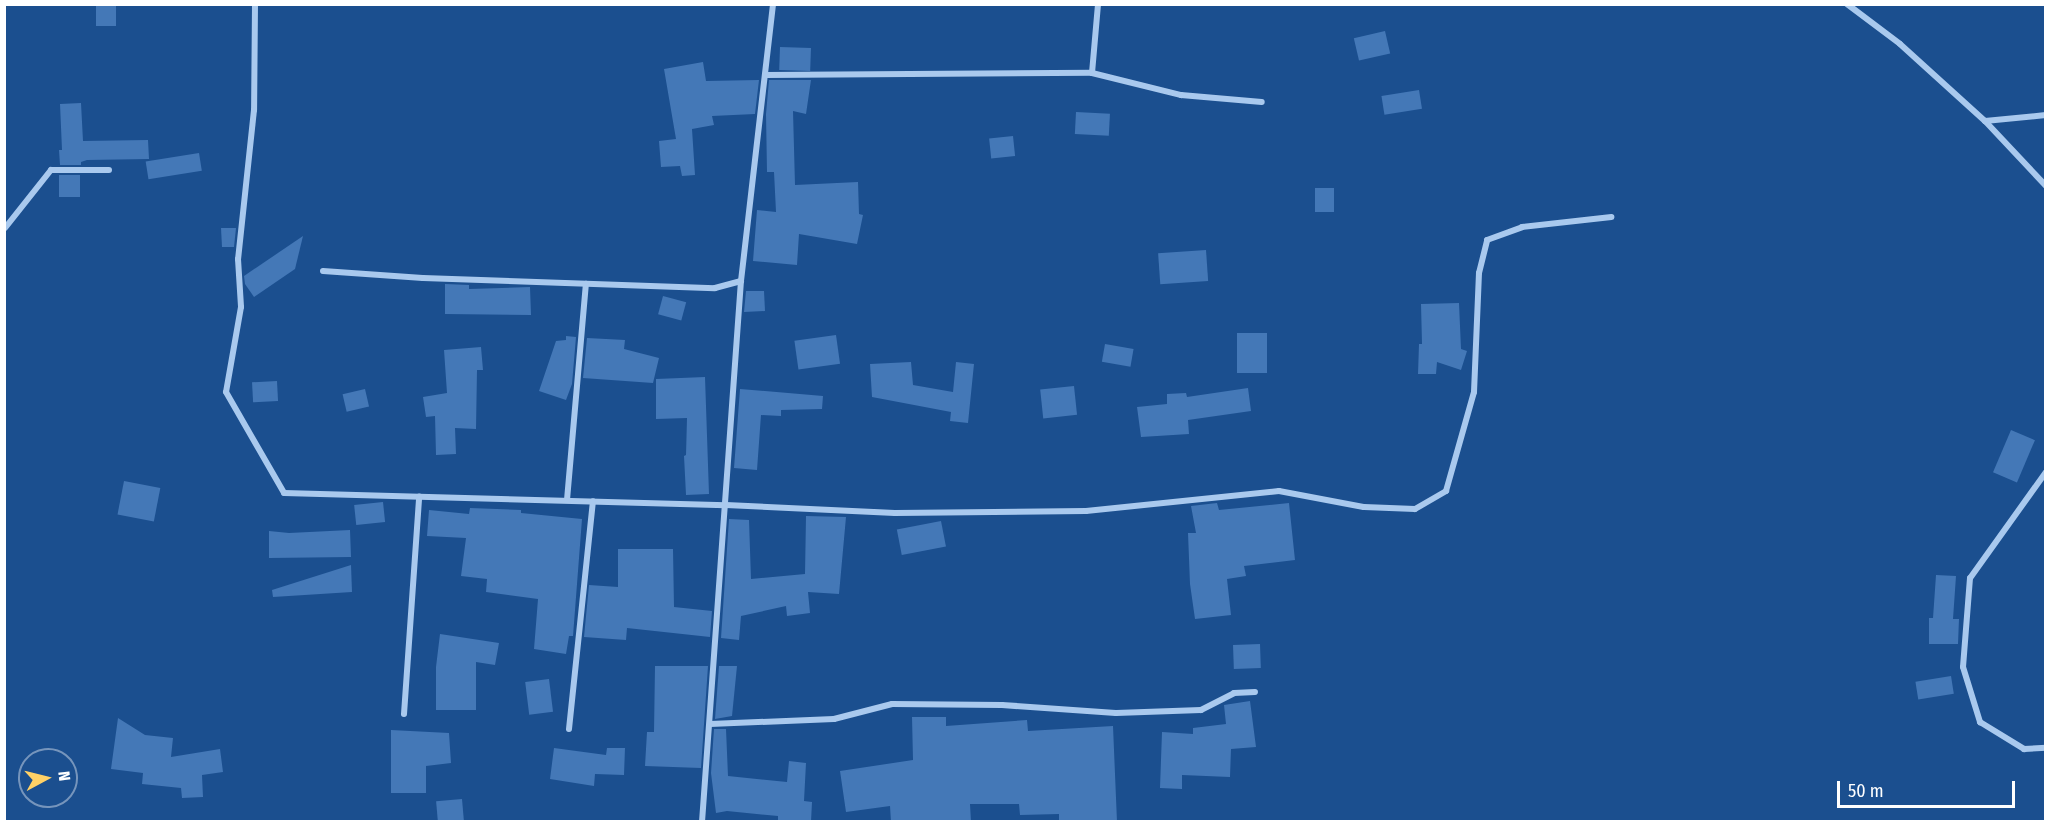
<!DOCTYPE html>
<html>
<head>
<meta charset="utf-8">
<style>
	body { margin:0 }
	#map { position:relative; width:2050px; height:826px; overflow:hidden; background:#1b4f8f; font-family:"Fira Sans Condensed",sans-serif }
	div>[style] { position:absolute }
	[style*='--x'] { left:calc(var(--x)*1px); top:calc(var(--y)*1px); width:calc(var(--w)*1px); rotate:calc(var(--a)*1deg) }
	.building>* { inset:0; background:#4478b7; transform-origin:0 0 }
	.street>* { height:6px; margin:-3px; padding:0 3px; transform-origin:3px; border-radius:3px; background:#a9c9ee }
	span { translate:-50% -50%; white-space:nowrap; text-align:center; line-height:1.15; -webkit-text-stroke:6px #1b4f8f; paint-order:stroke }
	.frame { position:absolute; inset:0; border:6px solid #fff; pointer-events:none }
	.north { position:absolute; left:18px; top:748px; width:60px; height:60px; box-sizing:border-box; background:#1b4f8f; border:2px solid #7695bc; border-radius:50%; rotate:83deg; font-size:16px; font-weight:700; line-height:24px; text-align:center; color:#fff }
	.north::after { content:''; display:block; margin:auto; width:21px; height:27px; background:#ffd166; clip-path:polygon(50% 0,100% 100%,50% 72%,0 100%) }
	.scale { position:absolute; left:1837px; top:781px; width:178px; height:27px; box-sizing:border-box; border:3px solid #fff; border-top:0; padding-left:8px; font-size:18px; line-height:21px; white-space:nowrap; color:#fff; -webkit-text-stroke:4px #1b4f8f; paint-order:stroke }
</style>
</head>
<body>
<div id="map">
	<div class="building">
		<div style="left:96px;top:4px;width:20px;height:22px"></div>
		<div style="left:1385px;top:31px;width:23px;height:32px;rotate:77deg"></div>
		<div style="left:780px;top:47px;width:31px;height:23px;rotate:2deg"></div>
		<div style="clip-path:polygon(703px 62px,706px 81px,759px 80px,755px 114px,712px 116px,714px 125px,692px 129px,695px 175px,682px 176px,680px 166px,661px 167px,659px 141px,676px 139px,664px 69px)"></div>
		<div style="clip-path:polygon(769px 80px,811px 80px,806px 114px,793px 111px,795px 185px,858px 182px,859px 214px,863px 215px,857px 244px,799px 234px,797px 265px,753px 261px,757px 210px,776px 212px,774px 172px,767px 172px,766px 114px)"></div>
		<div style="left:1419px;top:90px;width:19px;height:38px;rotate:81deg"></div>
		<div style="clip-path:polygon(81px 103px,83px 141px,148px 140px,149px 159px,87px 160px,81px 162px,81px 165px,60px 165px,59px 150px,62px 150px,60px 104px)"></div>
		<div style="left:1076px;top:112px;width:34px;height:22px;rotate:3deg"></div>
		<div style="left:1013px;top:136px;width:20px;height:24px;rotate:84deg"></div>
		<div style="left:199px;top:153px;width:18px;height:54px;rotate:81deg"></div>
		<div style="left:59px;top:175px;width:21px;height:22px"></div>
		<div style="left:1315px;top:188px;width:19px;height:24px"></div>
		<div style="clip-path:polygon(221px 228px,236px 228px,234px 247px,222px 247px)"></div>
		<div style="clip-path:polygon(303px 236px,295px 269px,254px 297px,245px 284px,244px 276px)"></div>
		<div style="left:1206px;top:250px;width:31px;height:48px;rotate:86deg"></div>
		<div style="clip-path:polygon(445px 284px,469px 285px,469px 289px,530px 287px,531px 315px,445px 314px)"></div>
		<div style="clip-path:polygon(746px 291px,764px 291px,765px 311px,744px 312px)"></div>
		<div style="left:663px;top:296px;width:24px;height:19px;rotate:15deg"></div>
		<div style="clip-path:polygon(1459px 303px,1461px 349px,1467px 351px,1461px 370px,1437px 362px,1436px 374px,1418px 374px,1419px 344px,1422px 344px,1421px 304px)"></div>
		<div style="left:1237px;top:333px;width:30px;height:40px"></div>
		<div style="left:836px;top:335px;width:29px;height:42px;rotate:82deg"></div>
		<div style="clip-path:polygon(566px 336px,576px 337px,572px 384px,566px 400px,539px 391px,556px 341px,566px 340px)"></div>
		<div style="clip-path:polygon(587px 338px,625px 340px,624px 349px,659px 358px,653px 383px,583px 378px)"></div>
		<div style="left:1105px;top:344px;width:29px;height:18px;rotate:10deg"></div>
		<div style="clip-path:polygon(481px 347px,483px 370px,477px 370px,476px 429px,455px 428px,456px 454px,436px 455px,435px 416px,426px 417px,423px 397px,447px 393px,444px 350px)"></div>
		<div style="clip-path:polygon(911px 362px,913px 385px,953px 392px,956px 362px,974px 364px,968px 423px,950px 421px,951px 412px,872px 397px,870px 364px)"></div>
		<div style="clip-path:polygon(705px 377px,709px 494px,686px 495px,684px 456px,686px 455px,687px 418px,656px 419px,656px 379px)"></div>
		<div style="left:277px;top:381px;width:20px;height:25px;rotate:87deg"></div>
		<div style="left:1074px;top:386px;width:29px;height:34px;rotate:84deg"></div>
		<div style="clip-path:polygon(1248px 388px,1251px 411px,1188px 420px,1189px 434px,1141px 437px,1137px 407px,1167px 404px,1167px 394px,1186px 393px,1187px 397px)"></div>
		<div style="left:365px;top:389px;width:18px;height:23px;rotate:77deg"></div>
		<div style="clip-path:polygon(740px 389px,823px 396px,822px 409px,781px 410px,781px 416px,761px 415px,757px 470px,734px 468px)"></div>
		<div style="left:2011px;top:430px;width:26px;height:46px;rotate:23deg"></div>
		<div style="left:124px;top:481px;width:37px;height:34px;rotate:11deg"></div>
		<div style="left:383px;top:502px;width:20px;height:29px;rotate:84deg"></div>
		<div style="clip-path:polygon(1217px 503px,1219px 510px,1289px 503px,1295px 560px,1244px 566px,1246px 576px,1227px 579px,1231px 615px,1195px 619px,1190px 584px,1188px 533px,1196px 533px,1191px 506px)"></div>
		<div style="clip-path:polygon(470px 508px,521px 510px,521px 513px,582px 519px,573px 636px,569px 636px,566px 654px,534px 649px,538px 599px,486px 592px,487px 579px,461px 576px,466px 538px,427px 536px,429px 510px,469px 514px)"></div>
		<div style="clip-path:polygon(806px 516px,846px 517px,839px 594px,808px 592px,810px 613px,787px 616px,786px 606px,741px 616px,739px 640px,721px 638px,729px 519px,749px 520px,751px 579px,805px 574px)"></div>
		<div style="left:941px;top:521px;width:26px;height:45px;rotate:79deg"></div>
		<div style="clip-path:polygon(350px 530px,351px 557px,269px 558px,269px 531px,289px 533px)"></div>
		<div style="clip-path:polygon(618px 549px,673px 549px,674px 607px,712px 611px,710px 637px,627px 628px,626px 640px,584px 637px,589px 585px,618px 587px)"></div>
		<div style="clip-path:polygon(351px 565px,352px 592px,273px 597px,272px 590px)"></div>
		<div style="clip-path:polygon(1936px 575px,1956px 576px,1953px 619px,1959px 619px,1958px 644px,1929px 644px,1929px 618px,1933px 618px)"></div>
		<div style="clip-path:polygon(440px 634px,499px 643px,495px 665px,476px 662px,476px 710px,436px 710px,436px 667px)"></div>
		<div style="left:1260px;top:644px;width:24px;height:27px;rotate:88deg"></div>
		<div style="clip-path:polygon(655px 666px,708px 666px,701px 768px,645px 766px,647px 732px,654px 732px)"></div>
		<div style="clip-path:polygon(719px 666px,737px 666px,732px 716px,715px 719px)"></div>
		<div style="left:1951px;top:676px;width:18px;height:36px;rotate:81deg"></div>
		<div style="left:549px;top:679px;width:33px;height:24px;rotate:83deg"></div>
		<div style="clip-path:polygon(1250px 701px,1256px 747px,1231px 749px,1230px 777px,1182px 775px,1182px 789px,1160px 788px,1162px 732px,1193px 734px,1193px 728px,1226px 724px,1224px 705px)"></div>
		<div style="clip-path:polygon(912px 717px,946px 717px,946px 726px,1027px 720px,1028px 731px,1113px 726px,1117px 822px,1059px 822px,1059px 814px,1020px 815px,1019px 804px,970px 804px,971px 822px,891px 822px,890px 806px,846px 812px,840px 771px,913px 760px)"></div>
		<div style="clip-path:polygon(118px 718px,145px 735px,173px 738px,171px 757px,220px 749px,223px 772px,202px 775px,203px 797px,182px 798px,181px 788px,142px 784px,143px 773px,111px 769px)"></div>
		<div style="clip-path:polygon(714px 729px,726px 729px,728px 776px,787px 782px,789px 761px,806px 763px,804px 801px,812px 802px,811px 822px,778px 822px,778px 816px,727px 811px,716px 813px,711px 773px)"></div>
		<div style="clip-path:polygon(391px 730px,449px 733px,451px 763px,426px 766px,426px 793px,391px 793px)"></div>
		<div style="clip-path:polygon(554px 748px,606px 755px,607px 748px,625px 748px,624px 775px,595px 774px,594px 786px,550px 779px)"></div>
		<div style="left:462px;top:799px;width:23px;height:26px;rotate:85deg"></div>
	</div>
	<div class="street">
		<div style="--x:255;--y:4;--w:106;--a:90.5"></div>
		<div style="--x:254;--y:110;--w:150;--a:96.1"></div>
		<div style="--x:238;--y:259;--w:48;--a:86.4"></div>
		<div style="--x:241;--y:307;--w:86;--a:100"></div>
		<div style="--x:226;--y:392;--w:116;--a:60.1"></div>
		<div style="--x:284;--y:493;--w:442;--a:1.6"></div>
		<div style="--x:726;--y:505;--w:169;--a:2.7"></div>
		<div style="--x:895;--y:513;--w:191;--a:-0.6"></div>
		<div style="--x:1086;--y:511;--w:194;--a:-5.9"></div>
		<div style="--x:1279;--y:491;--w:86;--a:10.7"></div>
		<div style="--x:1364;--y:507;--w:51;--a:2.2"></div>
		<div style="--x:1415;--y:509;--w:36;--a:-30"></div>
		<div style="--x:1446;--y:491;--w:103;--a:-74.2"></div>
		<div style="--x:1474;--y:392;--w:119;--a:-87.6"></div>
		<div style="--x:1479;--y:273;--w:34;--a:-76"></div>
		<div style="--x:1487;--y:240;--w:37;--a:-20"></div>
		<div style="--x:1522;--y:227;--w:90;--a:-6.4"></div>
		<div style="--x:1847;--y:4;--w:66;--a:37"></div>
		<div style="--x:1900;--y:44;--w:115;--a:42.2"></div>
		<div style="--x:1985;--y:121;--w:89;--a:46.8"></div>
		<div style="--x:1092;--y:73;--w:92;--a:13.9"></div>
		<div style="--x:1181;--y:95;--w:81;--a:4.9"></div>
		<div style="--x:765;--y:75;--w:327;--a:-0.4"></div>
		<div style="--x:1092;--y:73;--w:69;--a:-85"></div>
		<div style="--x:1985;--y:121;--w:61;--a:-5.6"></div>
		<div style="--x:5;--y:228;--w:74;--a:-51.6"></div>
		<div style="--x:51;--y:170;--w:58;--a:0"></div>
		<div style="--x:323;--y:271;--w:100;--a:4"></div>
		<div style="--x:423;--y:278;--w:292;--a:2"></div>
		<div style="--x:715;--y:288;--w:27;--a:-15"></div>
		<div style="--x:2046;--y:472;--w:130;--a:125.6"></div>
		<div style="--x:1970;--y:578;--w:89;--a:94.5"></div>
		<div style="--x:1963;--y:667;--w:58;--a:72.8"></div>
		<div style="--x:1980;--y:722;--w:52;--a:31.5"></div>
		<div style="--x:2024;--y:749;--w:22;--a:-3"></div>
		<div style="--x:567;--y:500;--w:217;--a:-85"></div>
		<div style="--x:404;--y:714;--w:218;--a:-86"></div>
		<div style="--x:710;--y:724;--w:124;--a:-2.3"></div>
		<div style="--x:834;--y:719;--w:60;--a:-14.5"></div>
		<div style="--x:892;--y:704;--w:110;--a:0.5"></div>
		<div style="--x:1002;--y:705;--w:114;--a:4"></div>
		<div style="--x:1116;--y:713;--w:85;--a:-2"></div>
		<div style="--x:1201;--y:710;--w:37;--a:-27"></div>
		<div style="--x:1234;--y:693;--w:21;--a:-3"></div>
		<div style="--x:569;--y:729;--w:229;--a:-84"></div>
		<div style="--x:702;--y:822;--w:542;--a:-85.88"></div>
		<div style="--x:741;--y:281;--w:279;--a:-83.4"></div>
	</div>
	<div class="frame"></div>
	<div class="north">N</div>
	<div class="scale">50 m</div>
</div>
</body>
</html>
